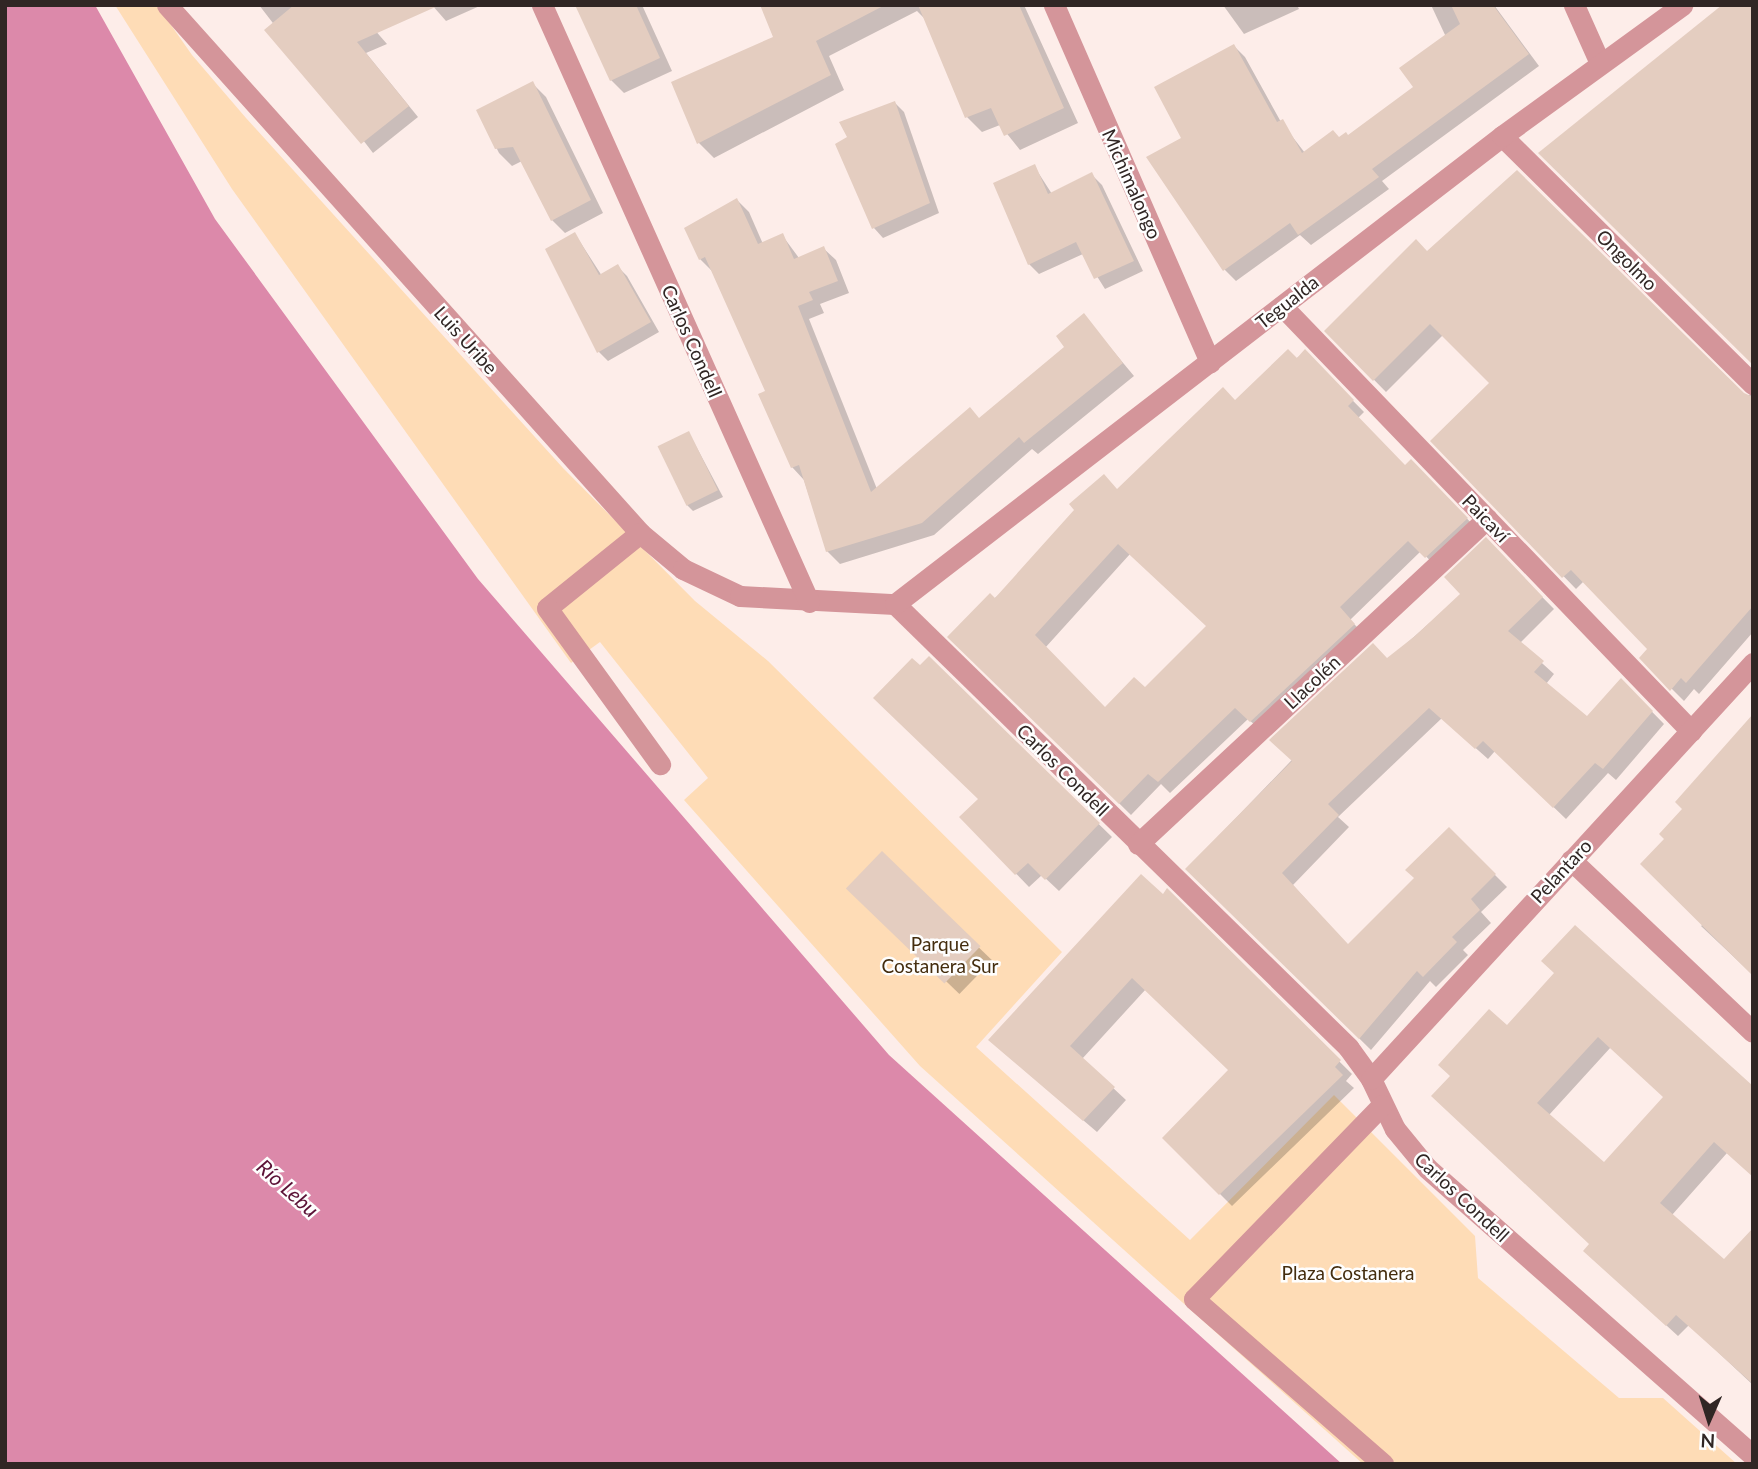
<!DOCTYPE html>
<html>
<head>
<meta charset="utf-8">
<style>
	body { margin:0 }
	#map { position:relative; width:1758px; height:1469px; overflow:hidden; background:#fdede9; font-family:Lato,sans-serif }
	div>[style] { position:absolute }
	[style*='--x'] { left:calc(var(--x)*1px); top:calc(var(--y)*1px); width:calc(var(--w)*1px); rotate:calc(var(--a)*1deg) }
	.green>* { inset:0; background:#fedcb6 }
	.water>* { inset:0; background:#dc89aa }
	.shadow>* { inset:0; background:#0003; transform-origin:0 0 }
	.building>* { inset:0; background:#e4cdc0; transform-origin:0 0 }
	.minor>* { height:21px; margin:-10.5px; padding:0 10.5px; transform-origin:10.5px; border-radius:10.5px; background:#d4959a }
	span { translate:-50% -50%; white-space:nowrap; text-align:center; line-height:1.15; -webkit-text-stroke:5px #fefefe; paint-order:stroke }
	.street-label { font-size:19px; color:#302624 }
	.park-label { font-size:19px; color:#442d0e }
	.water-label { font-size:21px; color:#5b1136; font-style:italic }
	.frame { position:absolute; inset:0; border:7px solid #302624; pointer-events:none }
	.north { position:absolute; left:1674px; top:1385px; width:70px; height:70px; -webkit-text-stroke:5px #fefefe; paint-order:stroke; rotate:183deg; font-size:19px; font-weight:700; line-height:28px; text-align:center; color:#302624 }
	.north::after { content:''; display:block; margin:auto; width:24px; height:32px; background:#302624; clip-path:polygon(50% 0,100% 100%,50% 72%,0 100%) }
</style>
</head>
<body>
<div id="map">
	<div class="green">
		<div style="clip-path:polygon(115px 5px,157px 5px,192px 55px,246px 118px,563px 468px,695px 601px,768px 661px,1062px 952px,976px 1047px,1190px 1240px,1334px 1095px,1475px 1236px,1478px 1278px,1619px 1398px,1663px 1398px,1737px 1464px,1363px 1464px,1154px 1277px,920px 1066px,684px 800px,708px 778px,600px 642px,571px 663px,232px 189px)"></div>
	</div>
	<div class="water">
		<div style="clip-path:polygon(5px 5px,95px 5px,215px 219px,478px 579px,889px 1055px,1342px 1464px,5px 1464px)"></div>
	</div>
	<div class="shadow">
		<div style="clip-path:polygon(259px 5px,353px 5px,387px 44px,366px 53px,418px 117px,373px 153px)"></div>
		<div style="clip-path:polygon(432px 5px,482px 5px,446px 21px)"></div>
		<div style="clip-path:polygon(577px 5px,642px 5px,672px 71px,624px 93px,611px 80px)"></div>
		<div style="clip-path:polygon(762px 5px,1024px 5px,1078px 123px,1020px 150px,1000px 125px,982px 132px,967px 117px,926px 20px,917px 11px,829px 56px,844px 90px,714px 158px,699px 143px,673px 83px,776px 38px)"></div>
		<div style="clip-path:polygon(1223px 5px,1297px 5px,1299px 9px,1244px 34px)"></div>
		<div style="clip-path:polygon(1431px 5px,1494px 5px,1539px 66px,1382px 181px,1389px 189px,1311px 245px,1300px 235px,1236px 281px,1225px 270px,1183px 138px,1234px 46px,1245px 57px,1281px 122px,1305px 153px,1348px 137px,1416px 87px,1446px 37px)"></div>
		<div style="clip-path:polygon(533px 84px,546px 97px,603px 213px,565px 233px,552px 220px,522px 161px,512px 166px,499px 153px,478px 111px)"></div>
		<div style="clip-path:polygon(895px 103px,904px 112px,939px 213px,883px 238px,874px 228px)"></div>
		<div style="clip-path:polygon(1034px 166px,1052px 194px,1091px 174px,1102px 185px,1143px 271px,1105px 289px,1083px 254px,1039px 274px,1029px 264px)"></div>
		<div style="clip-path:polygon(737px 200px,749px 212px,763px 244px,782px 235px,799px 258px,823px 248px,836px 260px,849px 293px,820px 304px,824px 313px,809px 319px,877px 489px,980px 420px,1067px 347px,1084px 316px,1134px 376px,1038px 454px,1032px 449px,934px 535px,840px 564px,827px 551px,804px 480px,792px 467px,767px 392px,712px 271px,700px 259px)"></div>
		<div style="clip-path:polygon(575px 234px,602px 276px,618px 267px,627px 276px,659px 332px,608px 361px,599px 352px)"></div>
		<div style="clip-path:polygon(1428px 254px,1743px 395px,1753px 395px,1753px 632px,1699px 694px,1694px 689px,1684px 701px,1641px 658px,1649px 649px,1584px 581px,1576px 589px,1432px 441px,1492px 383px,1444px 334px,1386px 392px,1326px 331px)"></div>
		<div style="clip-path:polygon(evenodd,1305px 352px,1364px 412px,1358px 418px,1405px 467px,1411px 461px,1479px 531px,1438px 569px,1421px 551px,1350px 620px,1366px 636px,1263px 732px,1248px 719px,1170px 793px,1161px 784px,1131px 815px,950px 637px,1118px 491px,1305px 352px,1130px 554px,1209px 627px,1145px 689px,1105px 709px,1045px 648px,1130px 554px)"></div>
		<div style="clip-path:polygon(689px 433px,723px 497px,693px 511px,687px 505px)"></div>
		<div style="clip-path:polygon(1486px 540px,1554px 609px,1520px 643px,1554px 674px,1546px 684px,1588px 718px,1621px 680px,1664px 724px,1616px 780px,1608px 773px,1566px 819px,1495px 751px,1488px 759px,1442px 718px,1338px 817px,1349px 827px,1293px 885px,1348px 946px,1416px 878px,1449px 829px,1507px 887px,1481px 912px,1491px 923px,1463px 950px,1468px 955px,1436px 987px,1430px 981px,1371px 1050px,1187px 869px,1388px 660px,1462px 594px)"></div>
		<div style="clip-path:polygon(929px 658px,1112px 837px,1059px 891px,1042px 875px,1029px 887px,961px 817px,980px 799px,920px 668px)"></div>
		<div style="clip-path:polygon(1684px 809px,1753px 975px,1701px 926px,1705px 923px,1666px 839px)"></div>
		<div style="left:882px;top:854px;width:153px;height:47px;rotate:44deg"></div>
		<div style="clip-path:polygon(1167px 891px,1352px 1074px,1346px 1081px,1354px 1088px,1232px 1206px,1164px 1138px,1230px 1070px,1146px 989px,1082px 1059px,1126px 1100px,1097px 1132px,1003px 1052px)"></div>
		<div style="clip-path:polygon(evenodd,1555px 973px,1727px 1153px,1672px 1215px,1724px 1261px,1753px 1230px,1753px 1385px,1689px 1325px,1678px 1336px,1597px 1262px,1507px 1028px,1555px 973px,1611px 1047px,1665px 1097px,1604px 1164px,1549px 1115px,1611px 1047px)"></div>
	</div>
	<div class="building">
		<div style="clip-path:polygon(294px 5px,440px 5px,357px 42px,409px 106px,361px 144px,264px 30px)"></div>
		<div style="clip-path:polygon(575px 5px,636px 5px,660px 58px,610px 81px)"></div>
		<div style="clip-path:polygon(760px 5px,885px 5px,816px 41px,831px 75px,697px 144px,671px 82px,773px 37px)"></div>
		<div style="clip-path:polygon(918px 5px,1019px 5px,1064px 108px,1004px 136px,991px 108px,965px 118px)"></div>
		<div style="clip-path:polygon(1451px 5px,1493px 5px,1529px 54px,1372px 169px,1379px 177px,1298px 235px,1290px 223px,1223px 271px,1146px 157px,1181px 138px,1154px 87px,1234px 44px,1277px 122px,1283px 119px,1302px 153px,1333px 130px,1339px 137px,1346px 132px,1348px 135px,1413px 87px,1399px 68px,1460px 24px)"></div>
		<div style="clip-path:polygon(1722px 5px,1753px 5px,1753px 365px,1538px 153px)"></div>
		<div style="clip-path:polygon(533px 81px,591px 200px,551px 221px,513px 147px,495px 149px,476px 110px)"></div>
		<div style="clip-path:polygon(895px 101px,930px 203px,872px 229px,835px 144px,847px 137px,839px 122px)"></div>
		<div style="clip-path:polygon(1035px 164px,1048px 194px,1092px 172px,1134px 261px,1094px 279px,1076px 242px,1028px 265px,993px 183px)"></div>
		<div style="clip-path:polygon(1517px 170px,1744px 393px,1753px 397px,1753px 606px,1686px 683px,1681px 678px,1670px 691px,1639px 658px,1647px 649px,1571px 570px,1562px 578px,1430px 441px,1489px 383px,1430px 324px,1373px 381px,1324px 331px,1416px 239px,1427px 251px)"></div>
		<div style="clip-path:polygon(737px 198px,758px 244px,783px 233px,794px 259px,824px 246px,838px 281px,809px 292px,813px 300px,798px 306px,871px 492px,970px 407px,979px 418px,1064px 347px,1056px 336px,1084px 313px,1123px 363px,1024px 443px,1019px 437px,922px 523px,826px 552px,799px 465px,791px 468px,758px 394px,765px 391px,705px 257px,699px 260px,684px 228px)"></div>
		<div style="clip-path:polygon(575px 232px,599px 275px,618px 264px,651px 322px,597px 353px,545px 249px)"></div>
		<div style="clip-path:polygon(evenodd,1288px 349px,1297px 358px,1305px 349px,1354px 400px,1348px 406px,1405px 465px,1411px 459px,1468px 518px,1425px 558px,1408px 541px,1340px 607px,1355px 624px,1250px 722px,1235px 708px,1158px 782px,1148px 774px,1119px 804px,947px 637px,990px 593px,995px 598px,1074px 510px,1069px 504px,1104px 474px,1117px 489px,1223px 387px,1235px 400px,1288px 349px,1118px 544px,1206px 626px,1145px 687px,1134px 677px,1105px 707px,1035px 635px,1118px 544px)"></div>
		<div style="left:689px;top:431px;width:66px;height:35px;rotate:64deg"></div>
		<div style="clip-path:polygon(1486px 537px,1543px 597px,1508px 631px,1544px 661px,1534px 672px,1587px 716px,1621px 678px,1653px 711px,1603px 769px,1595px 763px,1553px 808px,1483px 741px,1475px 749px,1429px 708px,1328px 804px,1339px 815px,1282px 873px,1348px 944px,1414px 878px,1405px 870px,1449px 827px,1496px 874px,1471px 899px,1480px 910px,1452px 937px,1457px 942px,1423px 977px,1417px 971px,1359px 1039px,1185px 869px,1292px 761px,1269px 740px,1373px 643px,1387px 658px,1415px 636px,1460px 594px,1444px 577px)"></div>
		<div style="clip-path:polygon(929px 656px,1100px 823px,1045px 880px,1028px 863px,1015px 875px,959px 817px,978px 799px,873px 698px,912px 658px,920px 665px)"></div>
		<div style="clip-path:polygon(1753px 714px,1753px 976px,1640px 864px,1664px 839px,1659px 834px,1682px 809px,1675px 802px)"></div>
		<div style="left:882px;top:851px;width:137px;height:52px;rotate:44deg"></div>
		<div style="clip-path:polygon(1141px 874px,1163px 894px,1167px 888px,1341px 1060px,1335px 1067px,1343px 1075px,1219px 1195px,1162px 1138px,1228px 1070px,1132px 978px,1070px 1046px,1115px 1087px,1083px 1121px,988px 1040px)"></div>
		<div style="clip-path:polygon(evenodd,1575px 925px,1753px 1086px,1753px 1177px,1714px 1142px,1660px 1203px,1724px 1259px,1753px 1228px,1753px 1384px,1676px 1315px,1666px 1326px,1583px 1251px,1589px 1244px,1431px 1096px,1450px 1076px,1438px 1065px,1489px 1009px,1507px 1025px,1554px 973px,1541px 961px,1575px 925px,1598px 1037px,1663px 1097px,1604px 1162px,1537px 1103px,1598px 1037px)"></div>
	</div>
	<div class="minor">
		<div style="--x:167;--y:5;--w:709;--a:48.14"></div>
		<div style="--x:640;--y:533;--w:56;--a:39.9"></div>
		<div style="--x:683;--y:569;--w:63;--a:25.3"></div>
		<div style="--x:740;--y:596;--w:155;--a:3"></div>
		<div style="--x:895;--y:604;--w:634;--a:44.36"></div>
		<div style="--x:1348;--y:1047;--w:39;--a:54"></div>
		<div style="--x:1371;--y:1079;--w:55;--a:64.4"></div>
		<div style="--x:1395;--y:1129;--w:50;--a:50.6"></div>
		<div style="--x:1427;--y:1168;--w:434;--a:41.4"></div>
		<div style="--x:542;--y:5;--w:654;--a:65.9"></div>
		<div style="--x:1054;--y:5;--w:390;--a:66.4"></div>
		<div style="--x:1574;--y:5;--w:64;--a:65.9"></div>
		<div style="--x:1502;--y:136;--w:353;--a:44.7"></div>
		<div style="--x:1282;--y:306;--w:590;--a:46.1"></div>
		<div style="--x:640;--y:533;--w:119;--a:141.1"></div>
		<div style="--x:547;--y:608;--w:193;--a:54.1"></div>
		<div style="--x:895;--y:604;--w:766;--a:-37.63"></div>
		<div style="--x:1502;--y:136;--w:223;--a:-36"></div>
		<div style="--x:1138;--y:844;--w:477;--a:-43"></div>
		<div style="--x:1571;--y:860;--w:250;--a:43.4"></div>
		<div style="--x:1371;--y:1079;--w:565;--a:-47.44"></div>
		<div style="--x:1382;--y:1105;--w:270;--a:134.1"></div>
		<div style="--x:1194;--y:1299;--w:251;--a:41.1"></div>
	</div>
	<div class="street-label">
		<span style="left:1132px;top:184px;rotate:66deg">Michimalongo</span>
		<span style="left:1627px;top:260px;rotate:45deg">Ongolmo</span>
		<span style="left:1287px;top:302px;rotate:-38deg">Tegualda</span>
		<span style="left:466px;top:340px;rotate:48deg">Luis Uribe</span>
		<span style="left:692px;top:341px;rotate:66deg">Carlos Condell</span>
		<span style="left:1486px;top:518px;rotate:46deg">Paicaví</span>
		<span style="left:1312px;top:682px;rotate:-43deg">Llacolén</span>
		<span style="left:1063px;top:770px;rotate:45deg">Carlos Condell</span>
		<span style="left:1561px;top:871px;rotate:-47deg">Pelantaro</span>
		<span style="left:1462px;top:1197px;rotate:43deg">Carlos Condell</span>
	</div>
	<div class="park-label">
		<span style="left:940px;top:955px">Parque<br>Costanera Sur</span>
		<span style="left:1348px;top:1273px">Plaza Costanera</span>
	</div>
	<div class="water-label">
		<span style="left:288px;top:1188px;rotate:42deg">Río Lebu</span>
	</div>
	<div class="frame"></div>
	<div class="north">N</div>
</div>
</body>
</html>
